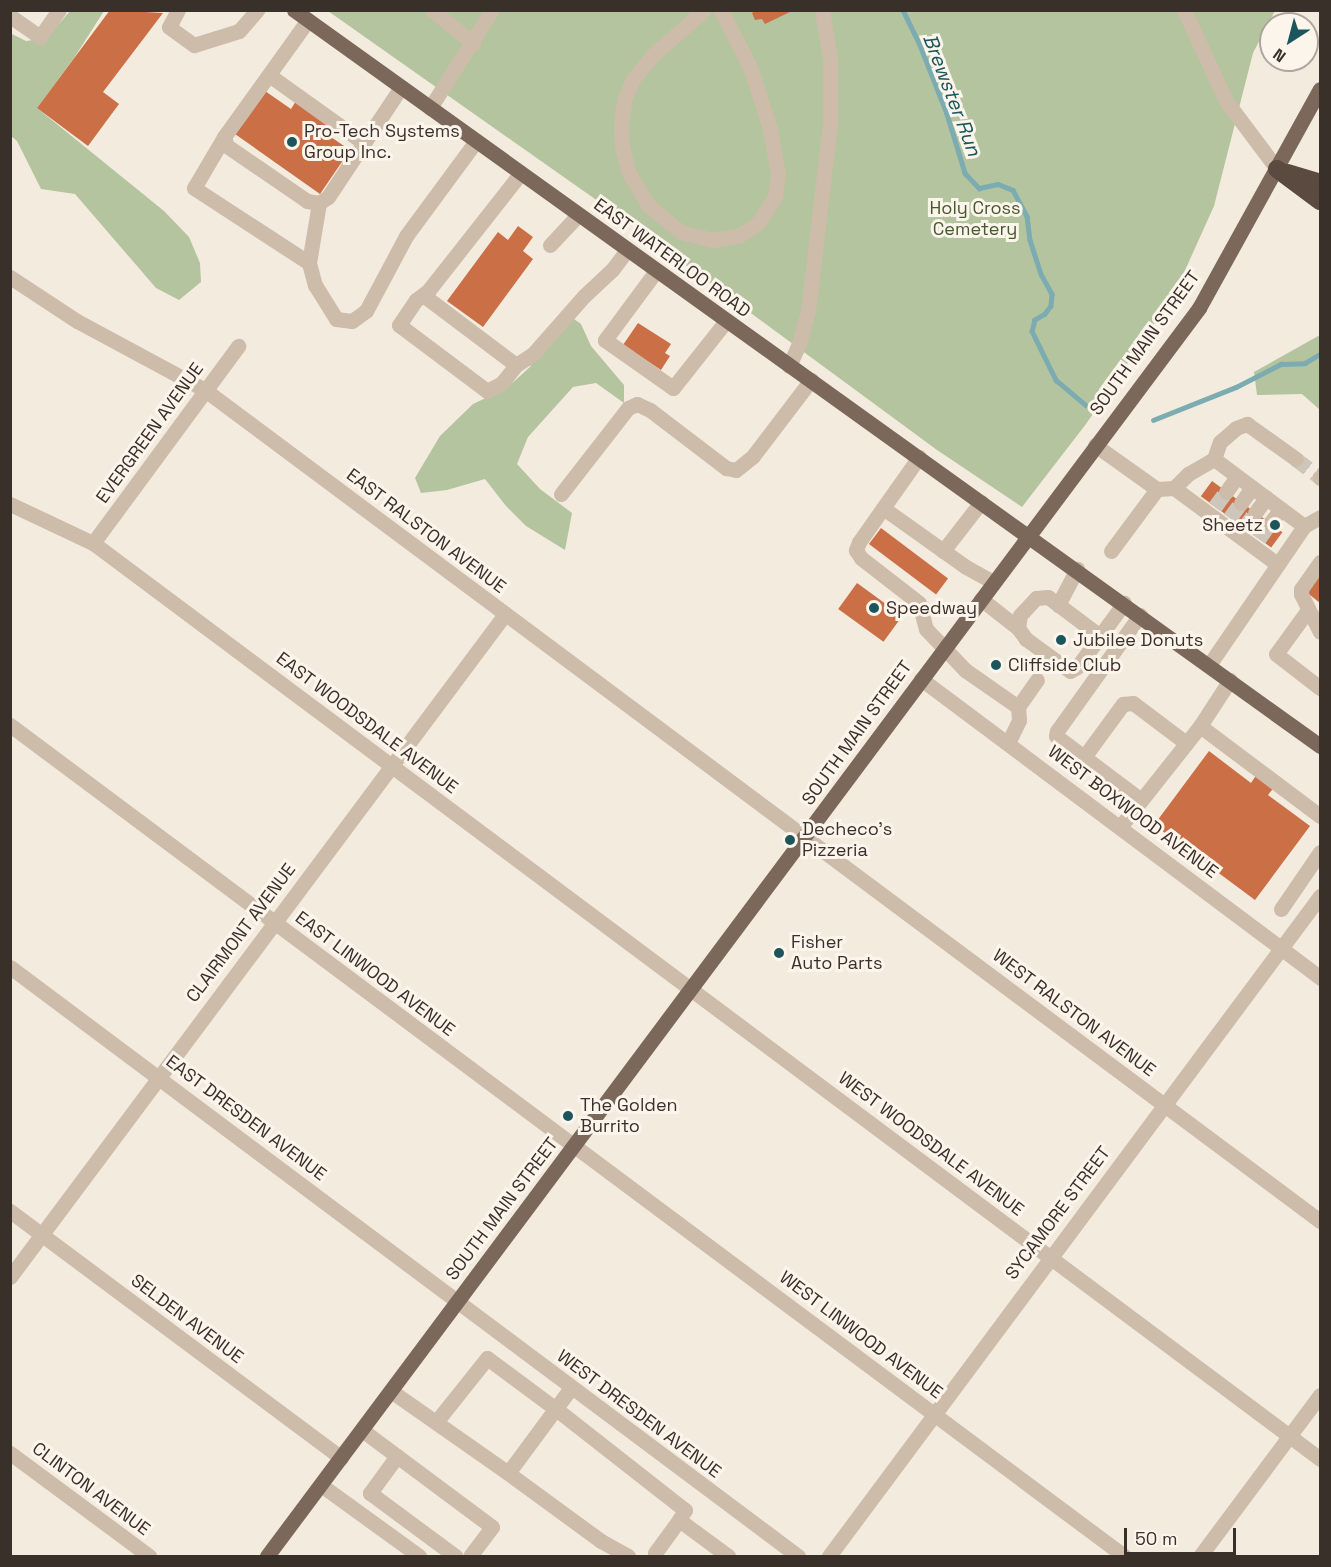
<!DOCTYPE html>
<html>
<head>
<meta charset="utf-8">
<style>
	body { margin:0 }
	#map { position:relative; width:1331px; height:1567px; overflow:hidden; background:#f4ebdf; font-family:"Space Grotesk",sans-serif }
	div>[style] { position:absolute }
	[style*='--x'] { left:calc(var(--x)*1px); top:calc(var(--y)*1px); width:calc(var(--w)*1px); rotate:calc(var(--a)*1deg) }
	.green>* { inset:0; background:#b4c49e }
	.stream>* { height:4.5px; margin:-2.25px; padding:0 2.25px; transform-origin:2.25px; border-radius:2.25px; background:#7cacb2 }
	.building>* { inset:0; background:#ca6f46; transform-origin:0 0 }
	.minor-tunnel>* { height:15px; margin-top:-7.5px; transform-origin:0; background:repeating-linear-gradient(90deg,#cfc6bb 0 15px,transparent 0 23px) }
	.minor>* { height:15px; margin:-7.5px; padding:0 7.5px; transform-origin:7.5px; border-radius:7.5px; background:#cdbcaa }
	.major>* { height:15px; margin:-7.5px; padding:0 7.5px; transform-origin:7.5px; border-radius:7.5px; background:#7c685a }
	.highway>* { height:18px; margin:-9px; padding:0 9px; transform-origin:9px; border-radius:9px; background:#5b4a40 }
	.dots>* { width:16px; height:16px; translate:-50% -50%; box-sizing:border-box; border:3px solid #fbf5ec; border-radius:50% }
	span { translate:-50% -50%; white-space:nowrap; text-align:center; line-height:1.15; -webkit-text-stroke:6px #fbf5ec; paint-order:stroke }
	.poi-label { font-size:18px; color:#3a302a }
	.left { translate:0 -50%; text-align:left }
	.right { translate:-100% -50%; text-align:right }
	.park-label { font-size:18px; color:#46592c }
	.street-label { font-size:18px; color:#3a302a }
	.water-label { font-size:20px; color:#1d555d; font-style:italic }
	.frame { position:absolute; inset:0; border:12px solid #3a302a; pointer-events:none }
	.north { position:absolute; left:1259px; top:12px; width:60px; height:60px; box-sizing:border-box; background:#fbf5ec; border:2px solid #aea69e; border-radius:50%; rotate:216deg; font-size:16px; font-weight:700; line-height:24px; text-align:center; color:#3a302a }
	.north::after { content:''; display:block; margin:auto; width:21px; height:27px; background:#1d555d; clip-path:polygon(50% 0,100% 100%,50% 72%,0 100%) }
	.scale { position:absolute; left:1124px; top:1528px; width:112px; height:27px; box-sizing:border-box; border:3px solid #3a302a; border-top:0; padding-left:8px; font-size:18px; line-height:21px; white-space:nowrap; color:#3a302a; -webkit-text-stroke:4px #fbf5ec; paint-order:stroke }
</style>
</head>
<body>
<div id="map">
	<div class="green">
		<div style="clip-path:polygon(70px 11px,104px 11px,74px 58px,37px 108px,164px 211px,189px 237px,200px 263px,201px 282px,179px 300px,156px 288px,75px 194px,41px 189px,17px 141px,11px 136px,10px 33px,26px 41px,47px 38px)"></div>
		<div style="clip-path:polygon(328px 11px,1275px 11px,1253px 53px,1214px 206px,1173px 297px,1086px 424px,1022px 507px,937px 450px,612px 211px)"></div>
		<div style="clip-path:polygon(570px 316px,581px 324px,591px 346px,624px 385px,624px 403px,596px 383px,573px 387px,528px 437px,517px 464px,540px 489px,572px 513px,565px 550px,526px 526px,506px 506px,485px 479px,447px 490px,421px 493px,415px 478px,440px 436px,473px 404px,507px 388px,531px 366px,526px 360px)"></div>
		<div style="clip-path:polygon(1320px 335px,1320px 410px,1302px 394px,1257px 395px,1254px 372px)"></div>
	</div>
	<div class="stream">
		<div style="--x:903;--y:10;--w:39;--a:64"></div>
		<div style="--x:920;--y:45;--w:74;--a:68.6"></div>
		<div style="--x:947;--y:114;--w:62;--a:73"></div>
		<div style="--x:965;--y:173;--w:21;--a:47"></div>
		<div style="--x:979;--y:188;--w:19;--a:-12"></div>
		<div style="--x:998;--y:184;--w:16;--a:22"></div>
		<div style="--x:1013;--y:190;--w:30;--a:62"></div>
		<div style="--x:1027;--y:216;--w:24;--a:83"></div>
		<div style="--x:1030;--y:240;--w:36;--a:72"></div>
		<div style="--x:1041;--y:274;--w:23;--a:61"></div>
		<div style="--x:1052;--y:294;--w:12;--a:95"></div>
		<div style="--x:1051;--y:306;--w:10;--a:127"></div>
		<div style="--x:1045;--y:314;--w:12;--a:149"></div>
		<div style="--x:1035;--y:320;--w:11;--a:105"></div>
		<div style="--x:1032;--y:331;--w:55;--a:63.9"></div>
		<div style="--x:1056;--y:380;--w:39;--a:40"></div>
		<div style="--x:1153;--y:420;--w:89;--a:-21.7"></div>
		<div style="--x:1236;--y:387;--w:51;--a:-27.1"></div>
		<div style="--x:1281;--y:364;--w:24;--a:-2"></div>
		<div style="--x:1305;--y:363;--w:17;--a:-31"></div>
	</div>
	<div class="building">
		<div style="clip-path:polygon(110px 10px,163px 13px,103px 92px,119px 104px,88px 146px,37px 108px)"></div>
		<div style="clip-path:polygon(757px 10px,794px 10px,765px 24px,762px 19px,755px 20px,752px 13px)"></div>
		<div style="clip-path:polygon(265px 91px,291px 109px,296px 101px,330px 125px,325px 133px,350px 150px,320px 194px,235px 134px)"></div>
		<div style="clip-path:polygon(518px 226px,533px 237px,523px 251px,533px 259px,483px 327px,447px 301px,498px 232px,508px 240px)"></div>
		<div style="clip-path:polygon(638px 323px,671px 344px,665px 353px,670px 356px,661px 370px,623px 345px)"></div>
		<div style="left:1212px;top:481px;width:87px;height:19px;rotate:36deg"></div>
		<div style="left:881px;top:528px;width:84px;height:20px;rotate:37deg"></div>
		<div style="clip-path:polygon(1320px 570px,1320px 603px,1305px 591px)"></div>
		<div style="left:857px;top:583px;width:56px;height:32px;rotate:36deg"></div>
		<div style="clip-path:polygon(1209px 751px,1251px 783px,1263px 765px,1281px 778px,1268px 795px,1310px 826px,1255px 900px,1154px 825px)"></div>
	</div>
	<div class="minor-tunnel">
		<div style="--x:1296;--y:459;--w:30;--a:37"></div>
		<div style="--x:1215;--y:507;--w:19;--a:-54"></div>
		<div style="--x:1230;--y:518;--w:19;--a:-54"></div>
		<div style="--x:1244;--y:528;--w:19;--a:-54"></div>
		<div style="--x:1259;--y:539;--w:19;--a:-55"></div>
	</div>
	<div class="minor">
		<div style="--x:178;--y:10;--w:19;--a:118"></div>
		<div style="--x:169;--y:27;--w:31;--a:36"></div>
		<div style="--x:194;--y:45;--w:47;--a:-17.3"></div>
		<div style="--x:239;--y:31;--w:28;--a:-49"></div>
		<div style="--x:432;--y:10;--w:53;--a:38.8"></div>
		<div style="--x:704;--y:10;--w:68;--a:138.6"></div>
		<div style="--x:653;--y:55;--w:31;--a:130"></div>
		<div style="--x:633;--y:79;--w:21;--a:113"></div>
		<div style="--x:625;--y:98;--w:23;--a:100"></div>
		<div style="--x:621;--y:121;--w:26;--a:88"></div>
		<div style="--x:622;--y:147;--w:27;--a:75"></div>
		<div style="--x:629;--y:173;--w:39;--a:59"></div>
		<div style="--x:649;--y:206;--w:41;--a:39.1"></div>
		<div style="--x:681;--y:232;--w:33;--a:14"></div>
		<div style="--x:713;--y:240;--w:27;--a:-10"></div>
		<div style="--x:740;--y:235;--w:22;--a:-34"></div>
		<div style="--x:758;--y:223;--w:31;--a:-57"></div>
		<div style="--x:775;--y:197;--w:23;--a:-83"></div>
		<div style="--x:778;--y:174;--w:46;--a:-100.1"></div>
		<div style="--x:770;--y:129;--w:63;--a:-107.6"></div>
		<div style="--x:751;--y:69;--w:66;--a:-117"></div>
		<div style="--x:1184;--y:10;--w:100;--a:65.2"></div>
		<div style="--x:1226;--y:101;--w:85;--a:53.1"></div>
		<div style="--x:10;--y:16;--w:37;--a:35"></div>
		<div style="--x:40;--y:37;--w:33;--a:-55"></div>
		<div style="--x:308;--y:20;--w:144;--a:125.7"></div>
		<div style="--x:224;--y:137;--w:9;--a:72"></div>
		<div style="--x:227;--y:146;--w:97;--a:34.5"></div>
		<div style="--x:307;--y:201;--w:12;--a:9"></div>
		<div style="--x:319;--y:203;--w:11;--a:-34"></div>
		<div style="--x:328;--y:197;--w:132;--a:-56.4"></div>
		<div style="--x:269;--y:75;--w:117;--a:35.6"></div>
		<div style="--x:430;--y:108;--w:116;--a:-57.7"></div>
		<div style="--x:224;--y:137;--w:59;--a:120.5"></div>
		<div style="--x:194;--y:188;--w:137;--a:33.1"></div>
		<div style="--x:319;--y:203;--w:61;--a:99.5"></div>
		<div style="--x:309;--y:263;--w:23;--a:75"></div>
		<div style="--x:315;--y:285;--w:40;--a:58"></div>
		<div style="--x:336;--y:319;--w:16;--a:7"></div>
		<div style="--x:352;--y:321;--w:17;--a:-36"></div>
		<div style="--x:366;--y:311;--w:85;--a:-61.9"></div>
		<div style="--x:406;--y:236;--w:118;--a:-53.6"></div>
		<div style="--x:550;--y:245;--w:41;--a:-47"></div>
		<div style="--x:656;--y:271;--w:86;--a:126.5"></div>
		<div style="--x:605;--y:340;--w:83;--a:35.2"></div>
		<div style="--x:673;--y:388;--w:85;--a:-51.7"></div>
		<div style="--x:10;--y:277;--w:80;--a:33.3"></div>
		<div style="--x:77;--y:321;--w:145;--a:28.3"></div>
		<div style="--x:205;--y:390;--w:1391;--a:36.7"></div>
		<div style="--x:423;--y:295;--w:116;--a:37"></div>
		<div style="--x:516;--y:365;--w:23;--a:128"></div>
		<div style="--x:502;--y:383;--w:17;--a:152"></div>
		<div style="--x:487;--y:391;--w:110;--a:-143.1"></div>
		<div style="--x:399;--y:325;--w:30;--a:-56"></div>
		<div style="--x:416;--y:300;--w:15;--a:-37"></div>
		<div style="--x:428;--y:291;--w:150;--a:-51.8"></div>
		<div style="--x:516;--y:365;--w:20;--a:-33"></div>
		<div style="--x:533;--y:354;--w:77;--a:-48.7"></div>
		<div style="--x:584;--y:296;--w:38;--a:-43"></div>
		<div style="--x:612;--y:270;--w:25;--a:-53"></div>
		<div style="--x:789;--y:366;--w:24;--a:-66"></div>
		<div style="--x:799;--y:344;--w:34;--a:-75"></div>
		<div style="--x:808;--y:311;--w:189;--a:-83.3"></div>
		<div style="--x:830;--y:123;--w:64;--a:-90"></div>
		<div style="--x:830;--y:59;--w:50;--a:-99.3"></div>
		<div style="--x:1095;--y:445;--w:76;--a:35.4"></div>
		<div style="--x:1157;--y:489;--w:17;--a:-3"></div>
		<div style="--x:1174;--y:488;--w:128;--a:36.4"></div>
		<div style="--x:919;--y:457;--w:104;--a:125.2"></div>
		<div style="--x:859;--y:542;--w:9;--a:111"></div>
		<div style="--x:856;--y:550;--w:9;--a:58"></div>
		<div style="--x:861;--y:558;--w:73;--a:37.8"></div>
		<div style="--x:919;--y:603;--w:27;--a:75"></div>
		<div style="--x:926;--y:629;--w:57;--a:46.4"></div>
		<div style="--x:965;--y:670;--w:65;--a:34.9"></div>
		<div style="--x:1320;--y:477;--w:1;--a:90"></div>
		<div style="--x:1174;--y:488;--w:20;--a:-45"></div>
		<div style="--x:1188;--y:474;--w:30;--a:-30"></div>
		<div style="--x:1214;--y:459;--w:18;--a:-71"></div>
		<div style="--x:1220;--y:442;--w:21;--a:-41"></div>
		<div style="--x:1236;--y:428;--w:12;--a:-20"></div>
		<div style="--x:1247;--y:424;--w:60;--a:35.5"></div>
		<div style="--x:1226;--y:492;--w:19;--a:-55"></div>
		<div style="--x:561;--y:494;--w:109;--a:-52.1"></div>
		<div style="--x:628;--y:408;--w:10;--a:-24"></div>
		<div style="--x:637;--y:404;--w:14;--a:25"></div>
		<div style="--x:650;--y:410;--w:96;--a:37.3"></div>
		<div style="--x:726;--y:468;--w:10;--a:11"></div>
		<div style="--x:736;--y:470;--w:22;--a:-39"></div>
		<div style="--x:753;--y:456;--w:96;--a:-52.7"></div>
		<div style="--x:1241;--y:503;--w:19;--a:-55"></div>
		<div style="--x:10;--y:504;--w:92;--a:25.2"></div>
		<div style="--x:93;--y:543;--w:1531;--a:36.74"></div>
		<div style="--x:883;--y:508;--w:102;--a:35.4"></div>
		<div style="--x:966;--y:567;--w:31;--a:29"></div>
		<div style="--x:1255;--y:513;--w:19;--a:-54"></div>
		<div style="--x:1270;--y:523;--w:18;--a:-52"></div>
		<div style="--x:1304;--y:526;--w:18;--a:-29"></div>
		<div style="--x:93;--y:543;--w:245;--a:-53.6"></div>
		<div style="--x:943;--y:551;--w:62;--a:-52.2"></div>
		<div style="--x:1111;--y:551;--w:77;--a:-53.4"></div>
		<div style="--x:1320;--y:562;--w:33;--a:125"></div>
		<div style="--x:1301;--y:589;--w:5;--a:90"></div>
		<div style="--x:1301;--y:594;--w:42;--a:63.4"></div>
		<div style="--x:981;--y:599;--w:47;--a:38.1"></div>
		<div style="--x:1058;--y:605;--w:41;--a:-62.2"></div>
		<div style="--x:1308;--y:610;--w:54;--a:126"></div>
		<div style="--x:1276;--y:654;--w:56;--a:37.7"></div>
		<div style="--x:1140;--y:615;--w:143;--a:125.6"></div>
		<div style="--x:1057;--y:731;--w:5;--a:101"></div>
		<div style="--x:1056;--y:736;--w:106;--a:37"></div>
		<div style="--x:1100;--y:636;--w:65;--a:-143.1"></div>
		<div style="--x:1048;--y:597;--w:12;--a:175"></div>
		<div style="--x:1036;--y:598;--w:23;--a:133"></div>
		<div style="--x:1020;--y:615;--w:13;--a:99"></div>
		<div style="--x:1018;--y:628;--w:14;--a:54"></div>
		<div style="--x:1026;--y:639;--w:54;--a:36"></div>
		<div style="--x:1070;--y:671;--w:8;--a:-30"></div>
		<div style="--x:1077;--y:667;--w:39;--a:-53"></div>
		<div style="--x:1100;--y:636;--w:41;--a:-54"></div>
		<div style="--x:1209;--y:665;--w:168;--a:-55.6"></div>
		<div style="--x:1304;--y:526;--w:112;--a:-143.3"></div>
		<div style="--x:921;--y:679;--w:499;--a:36.8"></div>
		<div style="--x:10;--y:725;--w:1390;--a:36.72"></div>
		<div style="--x:1200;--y:726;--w:150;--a:36.9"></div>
		<div style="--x:1008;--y:743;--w:25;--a:-64"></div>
		<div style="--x:1019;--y:720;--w:13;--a:-94"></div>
		<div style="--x:1018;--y:707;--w:33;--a:-55"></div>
		<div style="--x:1084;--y:757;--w:66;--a:-53.7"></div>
		<div style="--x:1123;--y:704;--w:10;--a:-6"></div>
		<div style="--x:1133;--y:703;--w:66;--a:37"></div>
		<div style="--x:1120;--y:827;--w:129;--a:-51.6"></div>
		<div style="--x:1200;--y:726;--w:55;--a:-56.9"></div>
		<div style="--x:1281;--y:909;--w:69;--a:-55.6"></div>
		<div style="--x:10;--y:967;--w:984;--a:36.78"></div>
		<div style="--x:10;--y:1211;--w:413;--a:36.7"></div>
		<div style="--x:10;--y:1277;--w:827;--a:-53.25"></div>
		<div style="--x:391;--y:1391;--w:143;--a:35"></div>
		<div style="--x:508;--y:1473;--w:106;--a:-53.5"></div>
		<div style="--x:436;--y:1422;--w:82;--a:-51.4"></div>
		<div style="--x:487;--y:1358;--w:86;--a:36.5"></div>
		<div style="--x:556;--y:1409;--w:164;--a:38.1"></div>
		<div style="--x:685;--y:1510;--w:12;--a:121"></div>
		<div style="--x:679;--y:1520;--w:61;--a:36.3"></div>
		<div style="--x:362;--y:1430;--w:162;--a:36.7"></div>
		<div style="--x:492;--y:1527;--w:36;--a:127"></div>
		<div style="--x:10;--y:1453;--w:173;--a:36.5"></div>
		<div style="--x:397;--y:1456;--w:46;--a:126.1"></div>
		<div style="--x:370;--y:1493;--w:106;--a:36.5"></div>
		<div style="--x:508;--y:1473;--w:115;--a:36.2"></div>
		<div style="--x:601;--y:1541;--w:31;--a:29"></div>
		<div style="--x:321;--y:1485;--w:121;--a:35.9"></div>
		<div style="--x:655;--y:1553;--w:41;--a:-54"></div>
		<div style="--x:829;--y:1556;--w:823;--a:-53.35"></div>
		<div style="--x:1200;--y:1556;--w:201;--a:-53.3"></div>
	</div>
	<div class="major">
		<div style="--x:294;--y:10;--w:1263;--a:35.65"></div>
		<div style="--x:267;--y:1556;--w:1558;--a:-53.25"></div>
		<div style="--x:1199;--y:308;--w:250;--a:-61.1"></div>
	</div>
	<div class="highway">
		<div style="--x:1277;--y:169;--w:54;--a:36.7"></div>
		<div style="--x:1288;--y:173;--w:34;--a:17"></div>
	</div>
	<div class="dots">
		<div style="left:292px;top:142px;background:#1d555d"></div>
		<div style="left:1275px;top:525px;background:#1d555d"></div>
		<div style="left:874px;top:608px;background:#1d555d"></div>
		<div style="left:1061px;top:640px;background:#1d555d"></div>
		<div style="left:996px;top:665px;background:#1d555d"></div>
		<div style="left:790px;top:840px;background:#1d555d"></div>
		<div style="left:779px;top:953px;background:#1d555d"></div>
		<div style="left:568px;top:1116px;background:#1d555d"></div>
	</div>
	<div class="poi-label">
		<span class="left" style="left:304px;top:142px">Pro-Tech Systems<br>Group Inc.</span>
		<span class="right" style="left:1263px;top:525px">Sheetz</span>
		<span class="left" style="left:886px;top:608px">Speedway</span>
		<span class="left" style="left:1073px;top:640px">Jubilee Donuts</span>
		<span class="left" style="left:1008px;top:665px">Cliffside Club</span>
		<span class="left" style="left:802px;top:840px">Decheco's<br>Pizzeria</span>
		<span class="left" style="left:791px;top:953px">Fisher<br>Auto Parts</span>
		<span class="left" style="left:580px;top:1116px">The Golden<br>Burrito</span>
	</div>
	<div class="park-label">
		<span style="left:975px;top:219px">Holy Cross<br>Cemetery</span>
	</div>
	<div class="street-label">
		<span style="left:672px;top:258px;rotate:36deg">EAST WATERLOO ROAD</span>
		<span style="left:1145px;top:343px;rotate:-54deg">SOUTH MAIN STREET</span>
		<span style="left:150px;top:433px;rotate:-54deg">EVERGREEN AVENUE</span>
		<span style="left:426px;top:531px;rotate:37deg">EAST RALSTON AVENUE</span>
		<span style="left:367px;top:723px;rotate:37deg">EAST WOODSDALE AVENUE</span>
		<span style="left:857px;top:733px;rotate:-54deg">SOUTH MAIN STREET</span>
		<span style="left:1133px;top:812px;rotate:37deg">WEST BOXWOOD AVENUE</span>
		<span style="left:241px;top:933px;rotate:-53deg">CLAIRMONT AVENUE</span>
		<span style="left:375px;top:974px;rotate:37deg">EAST LINWOOD AVENUE</span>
		<span style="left:1074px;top:1013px;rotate:37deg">WEST RALSTON AVENUE</span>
		<span style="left:246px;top:1118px;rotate:37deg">EAST DRESDEN AVENUE</span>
		<span style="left:931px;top:1144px;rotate:37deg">WEST WOODSDALE AVENUE</span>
		<span style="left:502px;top:1209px;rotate:-53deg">SOUTH MAIN STREET</span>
		<span style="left:1058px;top:1213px;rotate:-53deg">SYCAMORE STREET</span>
		<span style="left:187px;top:1319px;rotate:37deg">SELDEN AVENUE</span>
		<span style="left:861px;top:1335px;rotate:37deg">WEST LINWOOD AVENUE</span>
		<span style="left:639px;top:1414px;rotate:37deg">WEST DRESDEN AVENUE</span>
		<span style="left:91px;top:1489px;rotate:37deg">CLINTON AVENUE</span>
	</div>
	<div class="water-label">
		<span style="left:952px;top:95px;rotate:69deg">Brewster Run</span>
	</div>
	<div class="frame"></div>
	<div class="north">N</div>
	<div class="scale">50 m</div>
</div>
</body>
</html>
